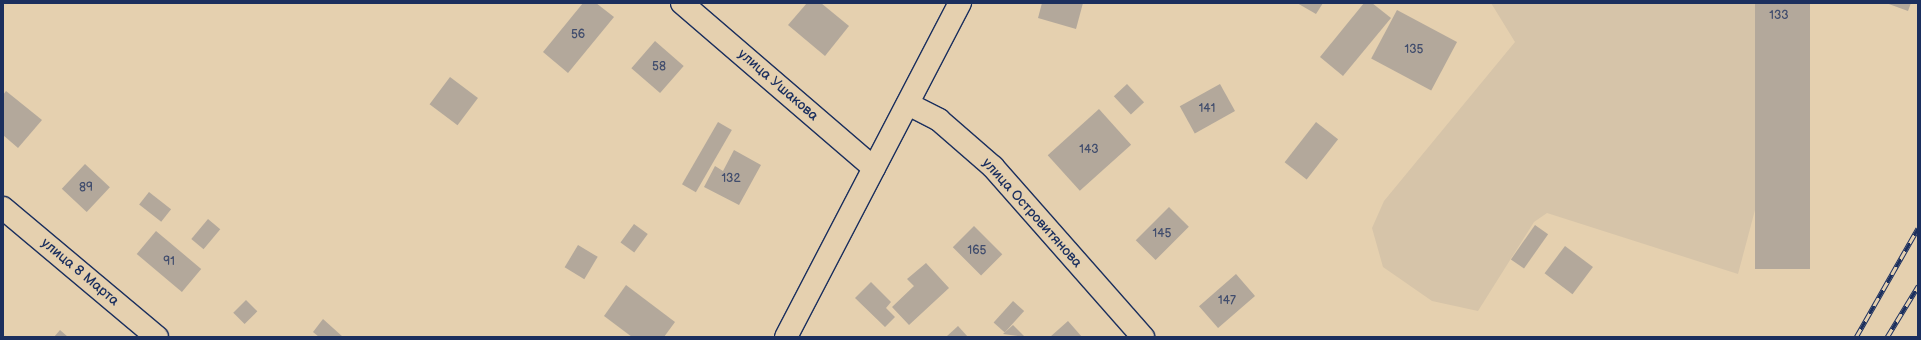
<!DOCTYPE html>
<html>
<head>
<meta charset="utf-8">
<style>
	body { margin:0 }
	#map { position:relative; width:1921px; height:340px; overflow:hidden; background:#e5d0af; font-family:"Balsamiq Sans",sans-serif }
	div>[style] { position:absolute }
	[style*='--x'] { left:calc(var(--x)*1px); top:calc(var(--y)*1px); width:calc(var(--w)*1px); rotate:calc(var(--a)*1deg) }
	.built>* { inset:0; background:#d6c4a9 }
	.building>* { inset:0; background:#b3a89b; transform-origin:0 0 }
	.roads { filter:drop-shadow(1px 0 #1b2f5e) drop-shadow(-1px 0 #1b2f5e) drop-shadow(0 1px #1b2f5e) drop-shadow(0 -1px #1b2f5e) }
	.minor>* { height:22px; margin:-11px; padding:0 11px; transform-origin:11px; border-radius:11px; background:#e5d0af }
	.tertiary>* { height:22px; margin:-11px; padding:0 11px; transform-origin:11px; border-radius:11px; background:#e5d0af }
	.rail>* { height:4.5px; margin-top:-2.25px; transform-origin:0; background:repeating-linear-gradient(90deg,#e5d0af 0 9px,#1b2f5e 0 18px); box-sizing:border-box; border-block:1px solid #1b2f5e }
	span { translate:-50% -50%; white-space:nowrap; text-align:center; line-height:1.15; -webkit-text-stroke:3.5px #e5d0af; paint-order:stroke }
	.number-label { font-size:12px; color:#414d6d }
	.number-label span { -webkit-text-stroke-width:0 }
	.street-label { font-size:14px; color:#1b2f5e }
	.frame { position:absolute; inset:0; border:4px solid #1b2f5e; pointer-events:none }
</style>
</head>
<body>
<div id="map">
	<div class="built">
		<div style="clip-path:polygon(1491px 3px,1810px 3px,1738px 274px,1547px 213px,1534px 222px,1478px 311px,1432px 301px,1383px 267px,1372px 228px,1384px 201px,1515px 42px)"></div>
	</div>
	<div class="building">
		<div style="clip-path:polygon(583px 3px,596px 3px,614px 17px,568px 73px,543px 52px)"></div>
		<div style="clip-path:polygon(807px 3px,821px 3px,849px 26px,825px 56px,788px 25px)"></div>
		<div style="clip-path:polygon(1042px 3px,1083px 3px,1076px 29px,1038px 18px)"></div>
		<div style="clip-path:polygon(1297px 3px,1323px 3px,1316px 14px)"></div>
		<div style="clip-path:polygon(1364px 3px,1372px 3px,1391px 18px,1343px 76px,1320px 57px)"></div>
		<div style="left:1755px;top:3px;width:55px;height:266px"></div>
		<div style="clip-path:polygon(1886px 3px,1911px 3px,1908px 11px)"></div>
		<div style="left:1397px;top:10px;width:68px;height:55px;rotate:28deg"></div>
		<div style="left:655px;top:41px;width:38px;height:36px;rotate:41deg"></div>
		<div style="left:450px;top:77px;width:35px;height:34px;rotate:37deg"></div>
		<div style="left:1127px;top:84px;width:25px;height:18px;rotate:47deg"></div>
		<div style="left:1220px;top:84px;width:31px;height:46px;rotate:61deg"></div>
		<div style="clip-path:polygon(6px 91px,42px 120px,18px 148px,3px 135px,3px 95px)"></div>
		<div style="left:1099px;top:109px;width:48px;height:69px;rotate:48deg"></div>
		<div style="left:718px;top:122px;width:16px;height:72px;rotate:30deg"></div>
		<div style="left:1316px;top:122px;width:28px;height:51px;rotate:38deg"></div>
		<div style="clip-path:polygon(734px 150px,761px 165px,739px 205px,704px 187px,715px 166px,723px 171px)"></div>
		<div style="left:85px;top:164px;width:34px;height:34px;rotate:43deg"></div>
		<div style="left:149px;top:192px;width:28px;height:16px;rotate:38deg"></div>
		<div style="left:1169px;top:207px;width:28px;height:47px;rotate:45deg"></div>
		<div style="left:208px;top:219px;width:16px;height:26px;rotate:40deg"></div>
		<div style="left:634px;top:224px;width:17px;height:23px;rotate:36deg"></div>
		<div style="left:1535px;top:225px;width:16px;height:42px;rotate:35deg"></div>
		<div style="left:974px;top:226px;width:40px;height:30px;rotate:45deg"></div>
		<div style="left:156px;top:231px;width:59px;height:30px;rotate:40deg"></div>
		<div style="left:578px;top:245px;width:23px;height:26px;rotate:31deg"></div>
		<div style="left:1565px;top:246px;width:35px;height:34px;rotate:37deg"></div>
		<div style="clip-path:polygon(926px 263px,949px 288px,909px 325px,892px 307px,914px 286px,907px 279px)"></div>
		<div style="left:1236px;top:274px;width:29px;height:49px;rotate:49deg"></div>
		<div style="clip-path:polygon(871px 282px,891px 302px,886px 308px,895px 317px,885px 327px,855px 298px)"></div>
		<div style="clip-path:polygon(626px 285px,675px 322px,664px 337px,632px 337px,604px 316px)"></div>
		<div style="left:246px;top:300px;width:16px;height:18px;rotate:45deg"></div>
		<div style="left:1013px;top:301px;width:15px;height:29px;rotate:42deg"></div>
		<div style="clip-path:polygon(323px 319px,343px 337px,319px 337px,313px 332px)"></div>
		<div style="clip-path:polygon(1068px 321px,1082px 337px,1050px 337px)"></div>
		<div style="clip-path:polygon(1013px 325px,1025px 337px,1003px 334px)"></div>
		<div style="clip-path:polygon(958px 326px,968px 337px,946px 337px)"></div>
		<div style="clip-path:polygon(60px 330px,68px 337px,54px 337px)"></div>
	</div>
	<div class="roads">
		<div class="minor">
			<div style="--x:682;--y:3;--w:253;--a:40.7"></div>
			<div style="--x:908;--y:104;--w:35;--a:27"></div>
			<div style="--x:939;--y:120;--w:72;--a:41"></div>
			<div style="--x:993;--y:167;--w:227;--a:48.6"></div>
			<div style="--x:3;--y:208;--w:201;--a:40"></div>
		</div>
		<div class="tertiary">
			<div style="--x:786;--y:337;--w:377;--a:-62.5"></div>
		</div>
	</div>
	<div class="rail">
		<div style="--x:1856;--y:337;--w:125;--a:-60.4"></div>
		<div style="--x:1887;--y:337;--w:60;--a:-58.7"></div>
	</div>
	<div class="number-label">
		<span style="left:1779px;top:16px">133</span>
		<span style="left:578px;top:35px">56</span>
		<span style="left:1414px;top:50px">135</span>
		<span style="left:659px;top:67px">58</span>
		<span style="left:1207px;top:109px">141</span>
		<span style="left:1089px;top:150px">143</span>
		<span style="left:731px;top:179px">132</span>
		<span style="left:86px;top:188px">89</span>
		<span style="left:1162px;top:234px">145</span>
		<span style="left:977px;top:251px">165</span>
		<span style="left:169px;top:262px">91</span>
		<span style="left:1227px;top:301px">147</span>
	</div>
	<div class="street-label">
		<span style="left:778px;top:85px;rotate:41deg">улица Ушакова</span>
		<span style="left:1032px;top:213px;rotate:48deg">улица Островитянова</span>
		<span style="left:80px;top:272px;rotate:40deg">улица 8 Марта</span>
	</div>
	<div class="frame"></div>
</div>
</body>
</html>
